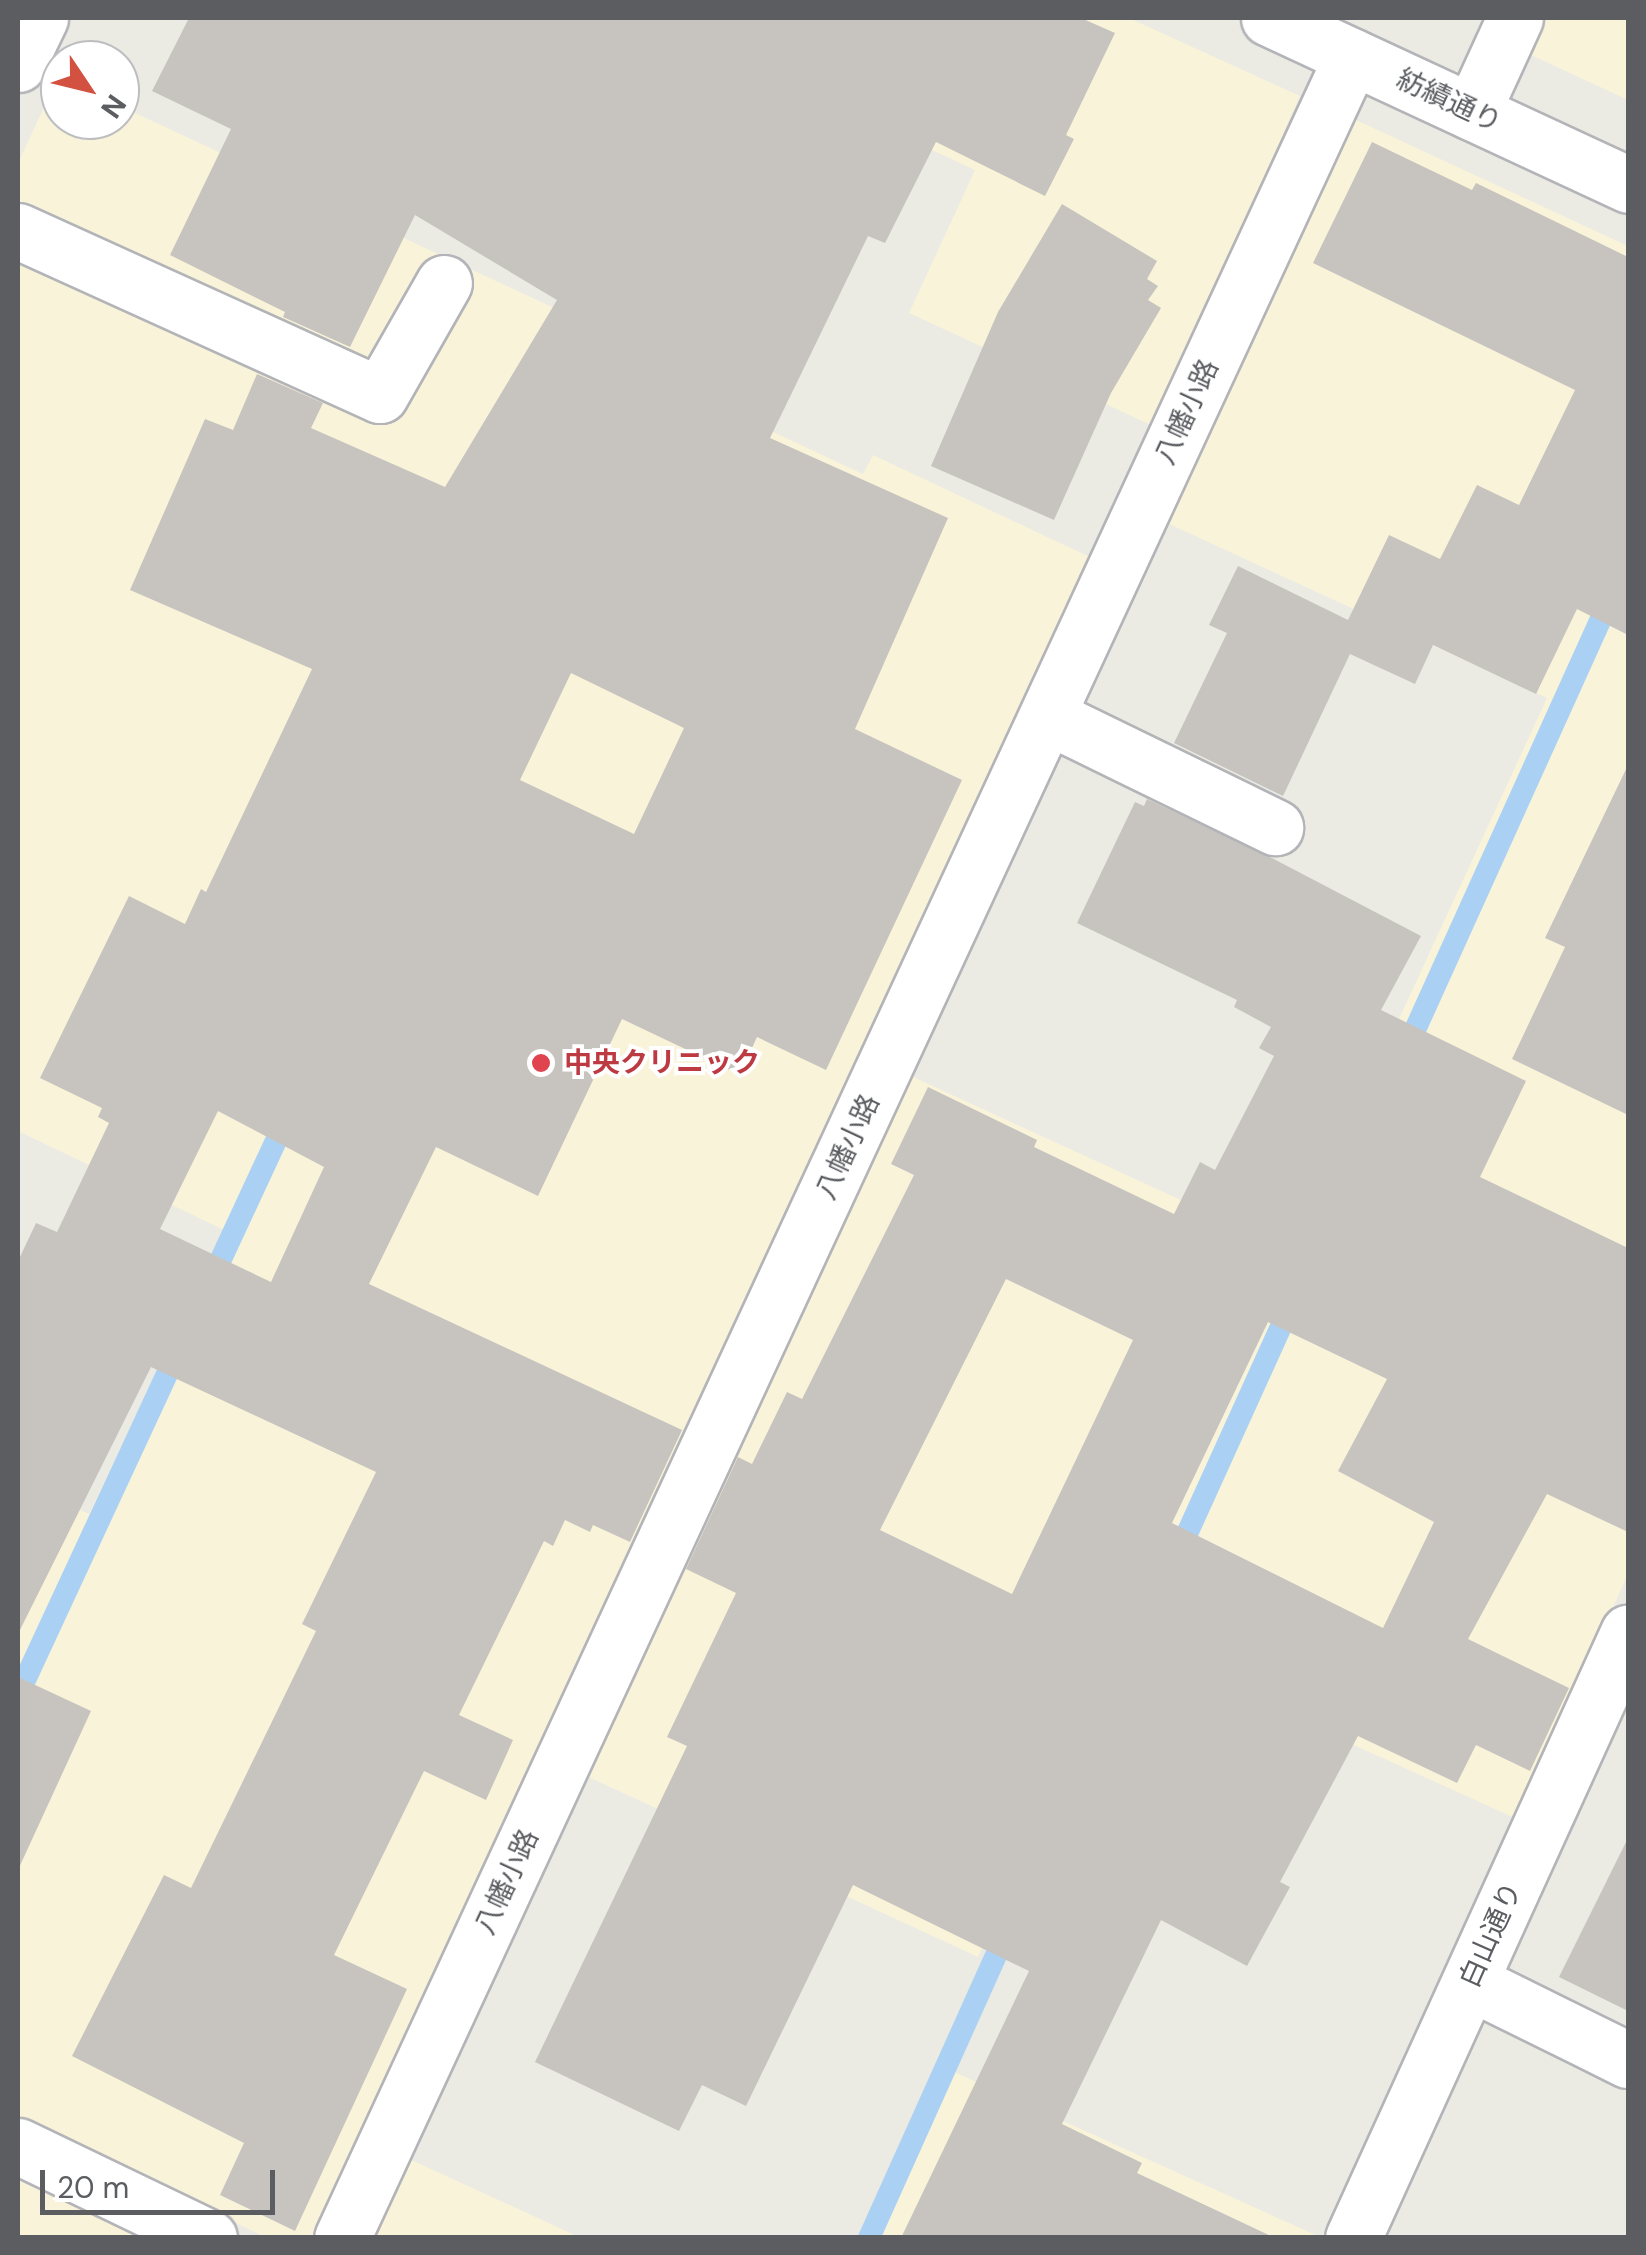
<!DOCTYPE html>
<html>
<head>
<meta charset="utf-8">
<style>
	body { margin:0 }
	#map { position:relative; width:1646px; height:2255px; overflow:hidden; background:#ebeae3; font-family:"DM Sans","Noto Sans JP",sans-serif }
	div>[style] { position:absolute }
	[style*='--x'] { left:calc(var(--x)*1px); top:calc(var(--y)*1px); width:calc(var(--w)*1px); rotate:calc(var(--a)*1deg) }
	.commercial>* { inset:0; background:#f9f3da }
	.stream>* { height:22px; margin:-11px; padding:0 11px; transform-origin:11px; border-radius:11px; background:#aad1f4 }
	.building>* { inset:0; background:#c7c4bf }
	.roads { filter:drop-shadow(2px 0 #b3b4b8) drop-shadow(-2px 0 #b3b4b8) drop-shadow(0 2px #b3b4b8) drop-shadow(0 -2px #b3b4b8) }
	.street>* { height:55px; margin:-27.5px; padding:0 27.5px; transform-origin:27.5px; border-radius:27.5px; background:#fff }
	.secondary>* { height:55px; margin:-27.5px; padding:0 27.5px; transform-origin:27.5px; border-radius:27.5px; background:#fff }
	.dots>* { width:28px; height:28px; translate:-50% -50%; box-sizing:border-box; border:5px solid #fff; border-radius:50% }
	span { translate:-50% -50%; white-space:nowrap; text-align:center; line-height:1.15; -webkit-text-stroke:8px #fff; paint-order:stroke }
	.street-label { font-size:28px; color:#5b5d61 }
	.health-label { font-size:28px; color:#be3a42; font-weight:700 }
	.left { translate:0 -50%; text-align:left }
	.frame { position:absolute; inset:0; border:20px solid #5b5d61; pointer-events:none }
	.north { position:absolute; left:40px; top:40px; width:100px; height:100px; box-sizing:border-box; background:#fff; border:2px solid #bdbec0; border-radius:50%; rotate:125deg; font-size:28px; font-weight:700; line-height:40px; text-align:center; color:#5b5d61 }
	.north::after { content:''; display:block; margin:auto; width:35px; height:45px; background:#d35141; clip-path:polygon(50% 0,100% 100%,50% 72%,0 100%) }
	.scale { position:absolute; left:40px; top:2170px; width:235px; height:45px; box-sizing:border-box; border:5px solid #5b5d61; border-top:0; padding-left:12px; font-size:30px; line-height:35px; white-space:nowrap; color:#5b5d61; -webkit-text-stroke:8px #fff; paint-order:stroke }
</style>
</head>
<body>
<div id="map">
	<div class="commercial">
		<div style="clip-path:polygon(694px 18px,1129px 18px,1300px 96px,1153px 426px,909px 313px,975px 170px,822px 99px,829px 80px)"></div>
		<div style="clip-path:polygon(1531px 18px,1628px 18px,1628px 100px,1516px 48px)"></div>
		<div style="clip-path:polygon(58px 77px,60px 120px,120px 120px,120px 106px,651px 353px,643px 371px,863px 474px,873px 455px,1092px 558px,312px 2237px,265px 2237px,18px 2117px,18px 1481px,89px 1514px,224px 1230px,18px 1131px,18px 163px)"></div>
		<div style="clip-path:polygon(1354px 119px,1628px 246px,1628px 1574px,1517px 1819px,1122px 1640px,978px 1957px,582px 1774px,911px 1076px,1292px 1251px,1547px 698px,1169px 524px)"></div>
		<div style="clip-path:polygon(939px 2065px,1320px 2237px,860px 2238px)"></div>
		<div style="clip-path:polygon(405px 2157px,579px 2237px,370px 2238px)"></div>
		<div style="clip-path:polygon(18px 2179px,140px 2237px,18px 2237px)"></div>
	</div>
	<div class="stream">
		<div style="--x:1405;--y:1052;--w:541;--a:-65.66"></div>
		<div style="--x:209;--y:1285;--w:187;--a:-65.1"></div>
		<div style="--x:1176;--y:1558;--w:283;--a:-65.6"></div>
		<div style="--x:18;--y:1695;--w:380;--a:-65.1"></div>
		<div style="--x:869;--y:2238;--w:339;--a:-65.8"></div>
	</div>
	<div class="building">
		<div style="clip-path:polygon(evenodd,189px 18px,1081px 18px,1115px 33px,1066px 135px,1074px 139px,1045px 196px,936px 142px,885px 243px,868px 236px,770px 438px,948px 518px,855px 729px,962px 780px,826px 1070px,757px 1037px,740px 1075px,622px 1019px,538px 1196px,436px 1147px,369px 1284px,682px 1430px,630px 1542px,593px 1525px,590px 1532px,565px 1520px,553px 1546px,544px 1541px,459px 1715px,513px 1740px,486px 1800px,424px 1771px,334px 1955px,407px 1989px,295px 2231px,220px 2195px,244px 2143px,72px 2056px,164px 1875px,191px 1888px,316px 1631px,302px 1624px,376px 1472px,151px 1367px,18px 1634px,18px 1261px,36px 1223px,57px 1232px,109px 1123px,98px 1117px,102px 1108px,40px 1078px,129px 896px,185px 924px,201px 889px,206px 892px,312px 669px,130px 590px,205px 419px,233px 430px,257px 374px,323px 403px,311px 428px,445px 487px,557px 300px,415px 215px,350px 347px,283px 317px,285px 312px,170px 255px,231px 129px,152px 91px,189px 18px,571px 673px,684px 728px,634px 834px,520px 780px,571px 673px,189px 18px,218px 1111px,324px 1167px,271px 1282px,160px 1229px,218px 1111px)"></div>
		<div style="clip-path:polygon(1372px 142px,1472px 190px,1476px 183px,1628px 257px,1628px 635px,1577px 609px,1536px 694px,1433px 645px,1415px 684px,1350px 654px,1283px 796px,1174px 743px,1227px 633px,1209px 625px,1238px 566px,1348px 620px,1389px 535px,1440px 559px,1477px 485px,1519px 505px,1575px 390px,1313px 263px)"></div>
		<div style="clip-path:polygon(1062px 204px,1157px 261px,1147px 279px,1158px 286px,1148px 300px,1161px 308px,1111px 393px,1054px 520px,931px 466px,998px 312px)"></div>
		<div style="clip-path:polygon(1628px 765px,1628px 1115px,1512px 1059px,1565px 947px,1545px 938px)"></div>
		<div style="clip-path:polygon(evenodd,1147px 799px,1270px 857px,1421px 936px,1381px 1010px,1526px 1081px,1480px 1177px,1628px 1248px,1628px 1532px,1547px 1494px,1468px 1639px,1569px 1688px,1530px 1771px,1476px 1745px,1457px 1783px,1358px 1736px,1280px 1882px,1290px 1887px,1247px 1966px,1161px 1920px,1062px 2124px,1142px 2163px,1137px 2173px,1275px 2238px,901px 2238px,1029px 1971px,853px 1885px,746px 2106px,702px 2085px,679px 2131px,535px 2062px,687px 1746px,667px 1737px,736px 1593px,686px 1569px,738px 1457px,752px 1464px,787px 1392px,802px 1399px,914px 1175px,891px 1164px,928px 1087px,1037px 1140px,1034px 1147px,1174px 1214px,1200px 1162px,1215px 1170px,1274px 1056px,1259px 1048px,1271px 1027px,1234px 1007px,1237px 1000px,1077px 923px,1135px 802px,1144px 806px,1147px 799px,1006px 1279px,1133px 1340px,1012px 1594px,880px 1530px,1006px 1279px,1147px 799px,1268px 1322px,1387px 1379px,1338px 1471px,1434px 1522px,1383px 1628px,1172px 1523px,1268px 1322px)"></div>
		<div style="clip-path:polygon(18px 1677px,91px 1711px,18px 1870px)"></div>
		<div style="clip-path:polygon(1628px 1838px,1628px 2011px,1559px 1977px)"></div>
	</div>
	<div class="roads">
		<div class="street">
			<div style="--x:1472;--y:112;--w:103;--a:-65.4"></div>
			<div style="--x:18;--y:231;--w:397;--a:24.4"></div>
			<div style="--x:380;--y:395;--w:129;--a:-60.3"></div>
			<div style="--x:1047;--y:716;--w:254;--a:26"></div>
			<div style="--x:1470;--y:1982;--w:176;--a:26.3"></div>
			<div style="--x:18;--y:2146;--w:212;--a:25.7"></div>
			<div style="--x:342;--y:2238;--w:2404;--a:-65.16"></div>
			<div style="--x:1353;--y:2238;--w:665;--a:-65.56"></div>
		</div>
		<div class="secondary">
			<div style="--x:1269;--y:18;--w:396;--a:24.9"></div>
			<div style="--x:18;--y:64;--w:51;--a:-64.4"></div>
		</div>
	</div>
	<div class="dots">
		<div style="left:541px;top:1063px;background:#e0444e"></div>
	</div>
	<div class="street-label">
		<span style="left:1449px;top:101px;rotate:25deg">紡績通り</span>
		<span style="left:1187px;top:412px;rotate:-65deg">八幡小路</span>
		<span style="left:848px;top:1147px;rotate:-65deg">八幡小路</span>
		<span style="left:507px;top:1882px;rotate:-65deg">八幡小路</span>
		<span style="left:1491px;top:1935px;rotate:-66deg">白山通り</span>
	</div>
	<div class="health-label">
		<span class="left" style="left:564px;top:1063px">中央クリニック</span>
	</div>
	<div class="frame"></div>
	<div class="north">N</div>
	<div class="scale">20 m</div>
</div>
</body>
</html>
